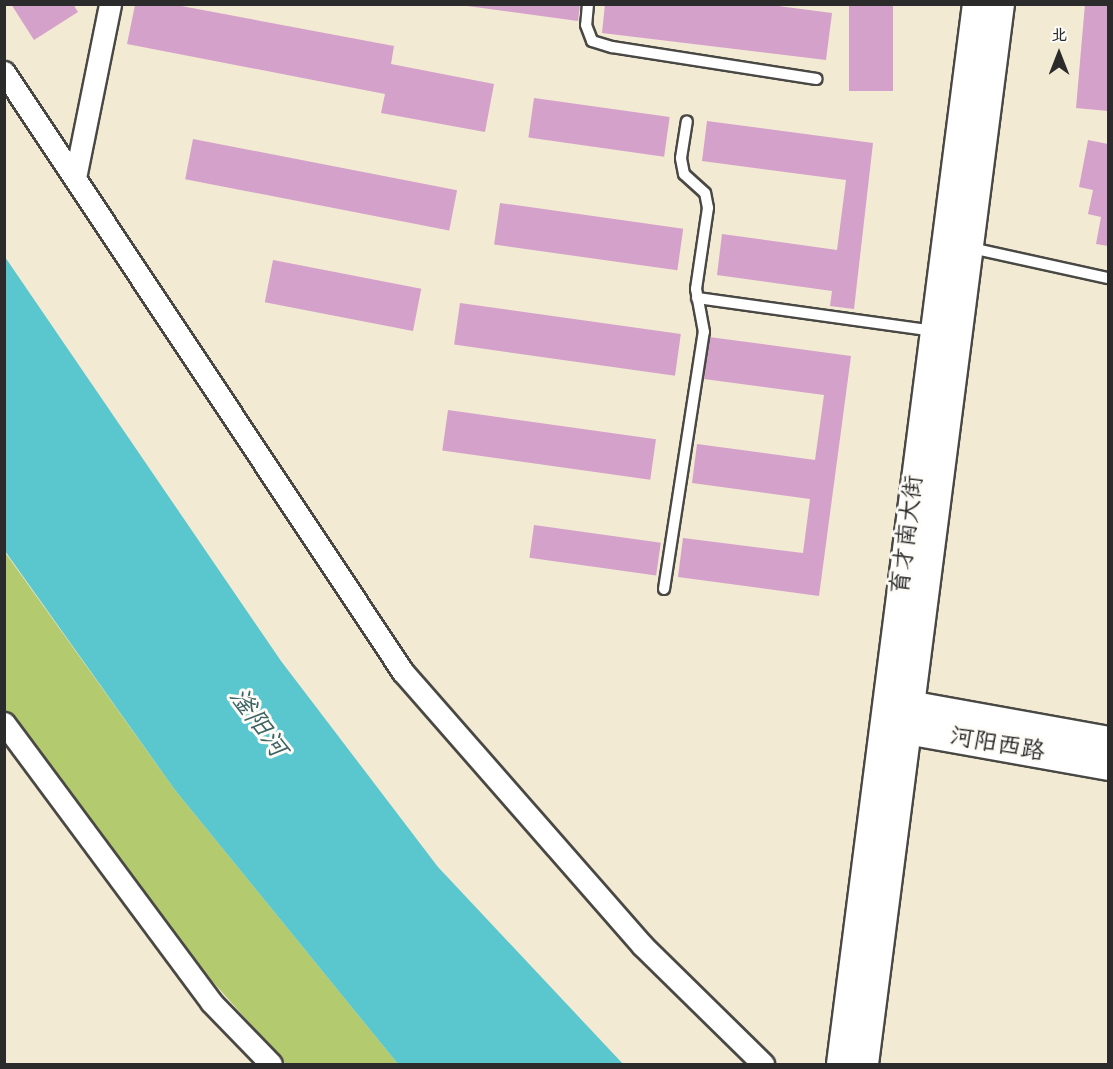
<!DOCTYPE html>
<html>
<head>
<meta charset="utf-8">
<style>
	body { margin:0 }
	#map { position:relative; width:1113px; height:1069px; overflow:hidden; background:#f2ead3; font-family:"Indie Flower","LXGW WenKai TC",sans-serif }
	div>[style] { position:absolute }
	[style*='--x'] { left:calc(var(--x)*1px); top:calc(var(--y)*1px); width:calc(var(--w)*1px); rotate:calc(var(--a)*1deg) }
	.green>* { inset:0; background:#b4ca6f }
	.water>* { inset:0; background:#59c7cd }
	.building>* { inset:0; background:#d4a1ca; transform-origin:0 0 }
	.roads { filter:drop-shadow(2px 0 #494844) drop-shadow(-2px 0 #494844) drop-shadow(0 2px #494844) drop-shadow(0 -2px #494844) }
	.lane>* { height:10px; margin:-5px; padding:0 5px; transform-origin:5px; border-radius:5px; background:#fff }
	.street>* { height:21px; margin:-10.5px; padding:0 10.5px; transform-origin:10.5px; border-radius:10.5px; background:#fff }
	.secondary>* { height:28px; margin:-14px; padding:0 14px; transform-origin:14px; border-radius:14px; background:#fff }
	span { translate:-50% -50%; white-space:nowrap; text-align:center; line-height:1.15; -webkit-text-stroke:6px #fdfcf7; paint-order:stroke }
	.street-label { font-size:24px; color:#2b2b2b }
	.water-label { font-size:26px; color:#3b6264; font-style:italic }
	.frame { position:absolute; inset:0; border:6px solid #2b2b2b; pointer-events:none }
	.north { position:absolute; left:1029px; top:24px; width:60px; height:60px; -webkit-text-stroke:4px #fdfcf7; paint-order:stroke; rotate:0deg; font-size:16px; font-weight:700; line-height:24px; text-align:center; color:#2b2b2b }
	.north::after { content:''; display:block; margin:auto; width:21px; height:27px; background:#2b2b2b; clip-path:polygon(50% 0,100% 100%,50% 72%,0 100%) }
</style>
</head>
<body>
<div id="map">
	<div class="green">
		<div style="clip-path:polygon(4px 551px,175px 790px,398px 1064px,286px 1064px,213px 982px,35px 751px,5px 710px)"></div>
	</div>
	<div class="water">
		<div style="clip-path:polygon(5px 257px,281px 661px,438px 867px,623px 1064px,398px 1064px,175px 790px,5px 551px)"></div>
	</div>
	<div class="building">
		<div style="clip-path:polygon(11px 4px,73px 4px,78px 12px,34px 40px)"></div>
		<div style="clip-path:polygon(452px 4px,580px 4px,578px 21px)"></div>
		<div style="clip-path:polygon(605px 4px,763px 4px,832px 13px,826px 60px,602px 33px)"></div>
		<div style="left:849px;top:4px;width:44px;height:87px"></div>
		<div style="clip-path:polygon(1085px 4px,1108px 4px,1108px 111px,1076px 108px)"></div>
		<div style="clip-path:polygon(135px 5px,176px 5px,394px 46px,391px 64px,494px 84px,485px 132px,381px 113px,385px 94px,127px 44px)"></div>
		<div style="left:534px;top:98px;width:137px;height:40px;rotate:8deg"></div>
		<div style="clip-path:polygon(707px 121px,873px 143px,854px 309px,830px 306px,832px 291px,717px 275px,722px 234px,837px 250px,846px 180px,702px 161px)"></div>
		<div style="left:193px;top:139px;width:269px;height:41px;rotate:11deg"></div>
		<div style="clip-path:polygon(1088px 140px,1108px 144px,1108px 246px,1096px 244px,1101px 217px,1088px 214px,1093px 190px,1079px 187px)"></div>
		<div style="left:500px;top:203px;width:185px;height:42px;rotate:8deg"></div>
		<div style="left:273px;top:260px;width:151px;height:43px;rotate:11deg"></div>
		<div style="left:460px;top:303px;width:223px;height:42px;rotate:8deg"></div>
		<div style="clip-path:polygon(709px 337px,851px 356px,819px 596px,678px 577px,683px 538px,803px 553px,810px 499px,692px 483px,697px 444px,815px 460px,824px 395px,704px 379px)"></div>
		<div style="left:448px;top:410px;width:210px;height:41px;rotate:8deg"></div>
		<div style="left:534px;top:525px;width:128px;height:33px;rotate:8deg"></div>
	</div>
	<div class="roads">
		<div class="lane">
			<div style="--x:588;--y:4;--w:21;--a:95"></div>
			<div style="--x:586;--y:25;--w:17;--a:69"></div>
			<div style="--x:592;--y:41;--w:21;--a:17"></div>
			<div style="--x:612;--y:47;--w:207;--a:8.9"></div>
			<div style="--x:971;--y:248;--w:140;--a:12.4"></div>
			<div style="--x:697;--y:298;--w:240;--a:7.9"></div>
			<div style="--x:664;--y:589;--w:260;--a:-81.2"></div>
			<div style="--x:704;--y:332;--w:44;--a:-100.5"></div>
			<div style="--x:696;--y:289;--w:82;--a:-81.6"></div>
			<div style="--x:708;--y:208;--w:15;--a:-101"></div>
			<div style="--x:705;--y:193;--w:28;--a:-138"></div>
			<div style="--x:684;--y:174;--w:16;--a:-101"></div>
			<div style="--x:681;--y:158;--w:37;--a:-81"></div>
		</div>
		<div class="street">
			<div style="--x:4;--y:72;--w:721;--a:56.38"></div>
			<div style="--x:403;--y:672;--w:363;--a:48.8"></div>
			<div style="--x:642;--y:945;--w:170;--a:44.5"></div>
			<div style="--x:75;--y:178;--w:177;--a:-78.6"></div>
			<div style="--x:4;--y:723;--w:347;--a:53.4"></div>
			<div style="--x:211;--y:1002;--w:86;--a:45.9"></div>
		</div>
		<div class="secondary">
			<div style="--x:892;--y:702;--w:219;--a:10.2"></div>
			<div style="--x:890;--y:727;--w:221;--a:10.1"></div>
			<div style="--x:841;--y:1064;--w:1069;--a:-82.69"></div>
			<div style="--x:864;--y:1064;--w:1069;--a:-82.69"></div>
		</div>
	</div>
	<div class="street-label">
		<span style="left:909px;top:535px;rotate:-83deg">育才南大街</span>
		<span style="left:997px;top:746px;rotate:10deg">河阳西路</span>
	</div>
	<div class="water-label">
		<span style="left:256px;top:724px;rotate:54deg">滏阳河</span>
	</div>
	<div class="frame"></div>
	<div class="north">北</div>
</div>
</body>
</html>
